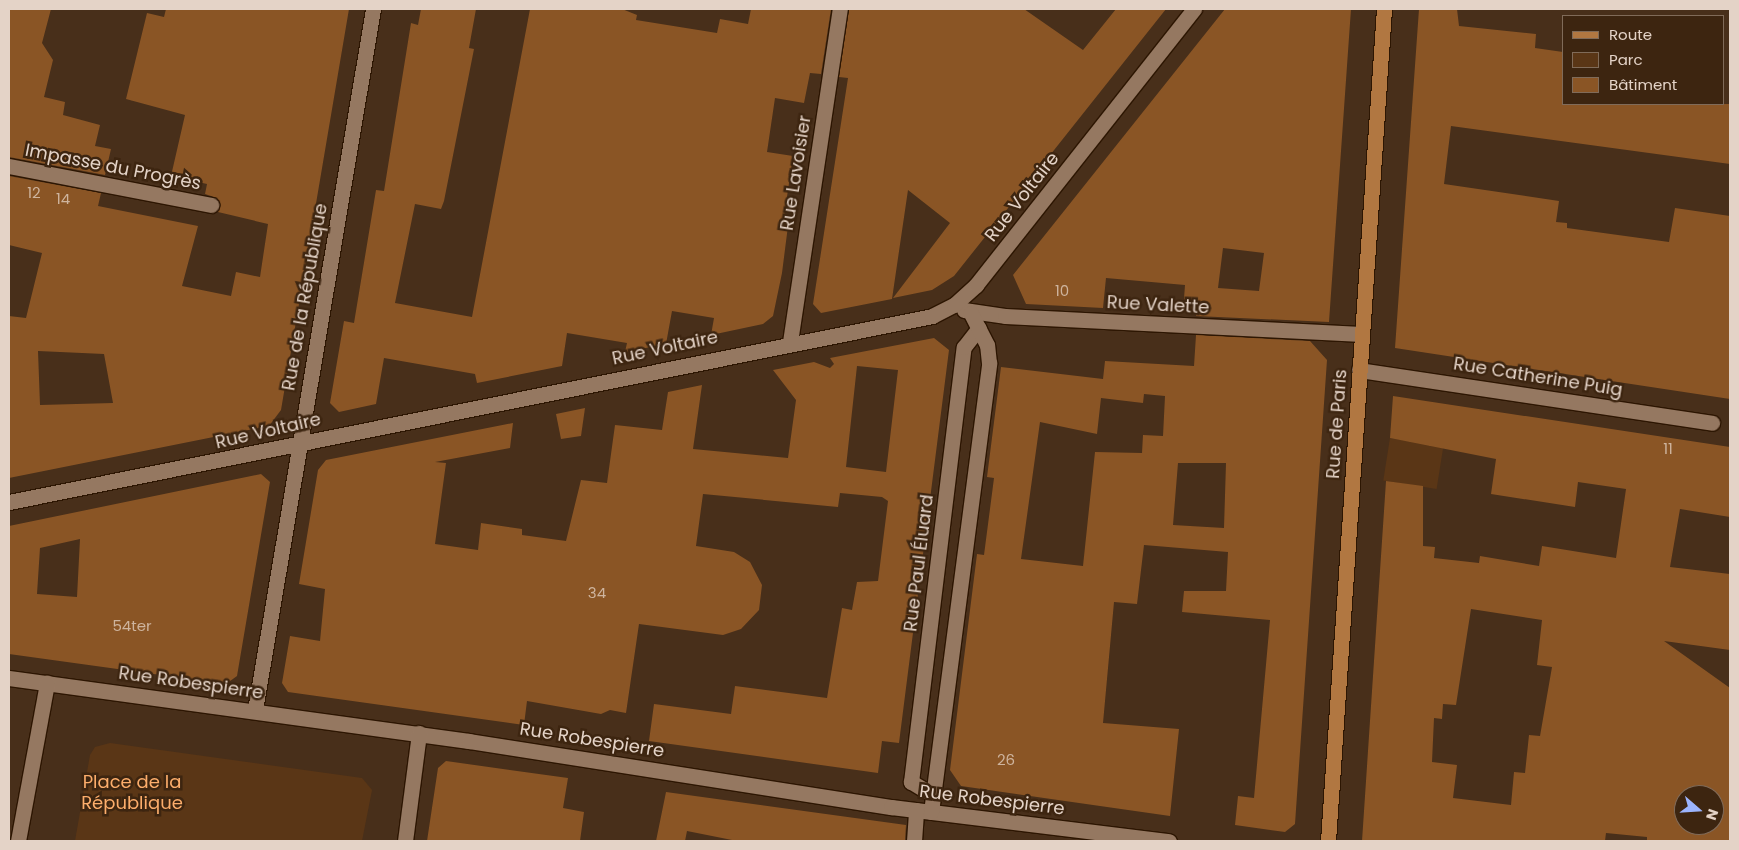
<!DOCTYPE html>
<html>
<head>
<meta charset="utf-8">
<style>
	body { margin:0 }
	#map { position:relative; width:1739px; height:850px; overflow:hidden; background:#482f1a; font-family:Poppins,sans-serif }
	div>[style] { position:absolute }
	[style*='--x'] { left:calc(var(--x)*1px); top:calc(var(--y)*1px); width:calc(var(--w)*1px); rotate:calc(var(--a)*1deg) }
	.green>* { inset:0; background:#5a3616; transform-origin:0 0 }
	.building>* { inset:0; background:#8a5525 }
	.roads { filter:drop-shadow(1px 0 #2d1602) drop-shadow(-1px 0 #2d1602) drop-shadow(0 1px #2d1602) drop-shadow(0 -1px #2d1602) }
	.minor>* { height:15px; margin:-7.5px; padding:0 7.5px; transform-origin:7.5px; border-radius:7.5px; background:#957861 }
	.major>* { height:15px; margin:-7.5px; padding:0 7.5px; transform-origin:7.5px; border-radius:7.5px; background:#b17741 }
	span { translate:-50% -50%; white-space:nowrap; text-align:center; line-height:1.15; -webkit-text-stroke:5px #3d2510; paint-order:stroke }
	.number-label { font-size:15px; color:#ceb49e }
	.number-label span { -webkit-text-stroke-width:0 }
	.street-label { font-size:18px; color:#e4d3c7 }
	.park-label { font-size:18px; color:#fcad6b }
	.frame { position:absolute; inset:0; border:10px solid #e4d3c7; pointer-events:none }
	.legend { position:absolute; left:1562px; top:15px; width:162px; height:90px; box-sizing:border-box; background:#3d2510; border:1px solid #806b59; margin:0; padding:6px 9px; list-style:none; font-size:15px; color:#e4d3c7 }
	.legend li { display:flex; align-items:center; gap:10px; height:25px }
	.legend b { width:25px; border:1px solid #806b59 }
	.north { position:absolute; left:1674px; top:785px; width:50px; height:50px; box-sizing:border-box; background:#3d2510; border:1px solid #806b59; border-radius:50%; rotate:109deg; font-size:14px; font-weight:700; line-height:20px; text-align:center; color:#e4d3c7 }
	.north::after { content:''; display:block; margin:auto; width:18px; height:22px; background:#9cb4fd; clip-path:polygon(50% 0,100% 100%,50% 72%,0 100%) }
</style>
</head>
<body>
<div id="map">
	<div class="green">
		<div style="left:1390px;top:438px;width:54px;height:43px;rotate:9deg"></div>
		<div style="clip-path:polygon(110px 743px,362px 778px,372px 790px,362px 841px,75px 841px,90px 755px,95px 747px)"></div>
	</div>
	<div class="building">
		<div style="clip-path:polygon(9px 9px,51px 9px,42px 43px,53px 60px,44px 97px,65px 102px,63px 115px,100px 125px,95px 146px,111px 149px,105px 175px,9px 157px)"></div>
		<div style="clip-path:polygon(evenodd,166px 9px,349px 9px,281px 410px,269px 426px,9px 478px,9px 316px,26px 318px,42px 253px,9px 245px,9px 176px,101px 193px,98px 206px,198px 226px,182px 286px,231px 296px,236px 272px,260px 277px,268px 224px,218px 212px,217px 198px,205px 194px,207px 184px,171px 176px,185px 115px,126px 99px,147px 13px,164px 17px,166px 9px,38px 351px,104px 354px,113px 403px,40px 405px,38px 351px)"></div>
		<div style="clip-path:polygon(421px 9px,476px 9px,469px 48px,474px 49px,444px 201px,441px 209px,415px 204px,395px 303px,472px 317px,530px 9px,622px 9px,637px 15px,636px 20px,717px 33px,720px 19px,748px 24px,751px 9px,831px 9px,821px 74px,810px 73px,804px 103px,775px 98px,767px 152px,793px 156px,784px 217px,789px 218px,782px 273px,773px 316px,763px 324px,711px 335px,714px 318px,672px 311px,666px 344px,625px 352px,627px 343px,567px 333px,562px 366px,477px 383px,475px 374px,384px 358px,376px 404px,339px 412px,330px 403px,344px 321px,354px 323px,376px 190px,384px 191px,411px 23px,418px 25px)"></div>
		<div style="clip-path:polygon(849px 9px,1024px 9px,1083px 50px,1116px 9px,1166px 9px,954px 276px,932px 290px,893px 298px,950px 223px,908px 190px,892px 299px,821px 313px,813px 304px,848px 78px,839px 77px)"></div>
		<div style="clip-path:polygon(evenodd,1225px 9px,1351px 9px,1329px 322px,1196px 316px,1196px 312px,1183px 312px,1185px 285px,1106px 278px,1103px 308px,1026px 304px,1013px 275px,1225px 9px,1223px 248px,1264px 253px,1259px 291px,1218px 288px,1223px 248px)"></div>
		<div style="clip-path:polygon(1419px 9px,1457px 9px,1459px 26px,1536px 34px,1535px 48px,1563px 52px,1563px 104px,1730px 104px,1730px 164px,1451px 126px,1444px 184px,1559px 201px,1556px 222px,1567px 223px,1567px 228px,1669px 242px,1675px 208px,1730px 216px,1730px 399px,1395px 348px)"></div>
		<div style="clip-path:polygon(evenodd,1196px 335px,1310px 341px,1327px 360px,1295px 824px,1285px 832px,1235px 825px,1238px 796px,1254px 798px,1270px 620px,1182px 612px,1184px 591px,1226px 591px,1228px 552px,1144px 545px,1137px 604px,1114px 602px,1103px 723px,1179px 729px,1170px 816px,961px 786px,950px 770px,977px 554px,984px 555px,994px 478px,987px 477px,1001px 367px,1103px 379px,1105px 361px,1194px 366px,1196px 335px,1144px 394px,1165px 396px,1163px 436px,1143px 435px,1142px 453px,1095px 452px,1083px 566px,1021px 559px,1040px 422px,1097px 434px,1101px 398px,1143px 403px,1144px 394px,1196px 335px,1178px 463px,1226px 463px,1224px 528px,1173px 525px,1178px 463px)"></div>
		<div style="clip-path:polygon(evenodd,934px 338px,949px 350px,899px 743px,882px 741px,878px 773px,649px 741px,654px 704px,731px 714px,735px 686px,827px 698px,842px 608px,852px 610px,857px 582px,878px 581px,888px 501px,882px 497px,840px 493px,838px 507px,703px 494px,696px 546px,734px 552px,750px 562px,762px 585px,759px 610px,741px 629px,723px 635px,639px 624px,626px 713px,610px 710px,601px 714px,527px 701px,524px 725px,288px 692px,282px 683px,290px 636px,320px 641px,325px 589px,299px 584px,318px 470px,326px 460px,513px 423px,510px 448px,435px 462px,446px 463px,435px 544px,478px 550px,481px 523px,522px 529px,522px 535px,566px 541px,581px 480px,607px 483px,615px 425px,662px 430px,668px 392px,702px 385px,693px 449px,788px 458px,796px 400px,773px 370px,814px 362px,830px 368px,834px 364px,830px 358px,934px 338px,857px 366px,898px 370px,886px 472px,846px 467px,857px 366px)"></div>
		<div style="clip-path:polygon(evenodd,1393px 396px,1730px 447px,1730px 517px,1680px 509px,1670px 567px,1730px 574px,1730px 650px,1664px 641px,1730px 688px,1730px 841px,1647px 841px,1647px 837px,1606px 833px,1605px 841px,1362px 841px,1386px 481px,1423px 486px,1423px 546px,1435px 547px,1434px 558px,1479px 563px,1480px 556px,1539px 566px,1542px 546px,1616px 558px,1626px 489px,1578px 482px,1575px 507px,1491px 494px,1496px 459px,1390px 438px,1393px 396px,1471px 609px,1542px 620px,1537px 665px,1552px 667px,1540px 736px,1529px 735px,1525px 773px,1514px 772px,1511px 805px,1453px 798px,1457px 765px,1432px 762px,1434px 718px,1442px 719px,1443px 704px,1456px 705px,1471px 609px,1393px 396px,1684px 795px,1714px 795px,1714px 825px,1684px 825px,1684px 795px)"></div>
		<div style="clip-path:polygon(585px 408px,581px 436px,561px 439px,556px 414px)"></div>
		<div style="clip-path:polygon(evenodd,261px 474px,270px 482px,237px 676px,226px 684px,9px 654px,9px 526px,261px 474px,80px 539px,77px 597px,37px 594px,40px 548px,80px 539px)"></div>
		<div style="clip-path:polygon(446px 761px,568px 778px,563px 808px,584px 812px,580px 841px,427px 841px,438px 768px)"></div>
		<div style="clip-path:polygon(666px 792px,906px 825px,905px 841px,737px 841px,687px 831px,685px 841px,656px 841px)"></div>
	</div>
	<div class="roads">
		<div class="minor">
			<div style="--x:9;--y:166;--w:206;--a:10.9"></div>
			<div style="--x:964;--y:310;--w:41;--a:8.3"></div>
			<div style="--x:1005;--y:316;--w:357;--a:2.9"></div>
			<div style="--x:790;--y:342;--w:337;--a:-81.5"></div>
			<div style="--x:1359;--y:370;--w:357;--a:8.5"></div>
			<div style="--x:9;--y:502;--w:942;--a:-11.39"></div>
			<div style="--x:932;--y:316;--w:25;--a:-27"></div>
			<div style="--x:954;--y:305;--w:30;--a:-42"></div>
			<div style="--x:976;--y:285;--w:352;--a:-51.7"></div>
			<div style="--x:9;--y:678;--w:464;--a:7.8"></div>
			<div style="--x:469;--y:741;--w:427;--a:8.9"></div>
			<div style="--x:891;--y:807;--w:280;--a:7"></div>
			<div style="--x:255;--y:710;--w:711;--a:-80.44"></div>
			<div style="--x:933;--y:795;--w:26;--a:-149"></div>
			<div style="--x:911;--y:782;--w:438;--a:-83.1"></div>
			<div style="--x:964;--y:347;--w:24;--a:-52"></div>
			<div style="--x:931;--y:812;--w:453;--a:-82.6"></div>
			<div style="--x:989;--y:363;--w:18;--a:-96"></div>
			<div style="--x:987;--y:345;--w:36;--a:-117"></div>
			<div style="--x:18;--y:841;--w:161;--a:-79.6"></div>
			<div style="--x:405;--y:841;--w:109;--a:-82.6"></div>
			<div style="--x:914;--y:841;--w:31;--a:-86"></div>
		</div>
		<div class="major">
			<div style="--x:1328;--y:841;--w:834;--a:-86.15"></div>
		</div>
	</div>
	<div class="number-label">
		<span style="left:34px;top:193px">12</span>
		<span style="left:63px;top:199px">14</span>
		<span style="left:1062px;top:291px">10</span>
		<span style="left:1668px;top:449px">11</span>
		<span style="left:597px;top:593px">34</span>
		<span style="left:132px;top:626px">54ter</span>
		<span style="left:1006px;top:760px">26</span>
	</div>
	<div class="street-label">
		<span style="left:113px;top:167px;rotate:11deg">Impasse du Progrès</span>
		<span style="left:796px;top:173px;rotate:-81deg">Rue Lavoisier</span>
		<span style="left:1022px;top:197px;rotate:-52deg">Rue Voltaire</span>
		<span style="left:305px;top:297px;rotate:-80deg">Rue de la République</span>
		<span style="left:1158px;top:305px;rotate:3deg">Rue Valette</span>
		<span style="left:665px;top:348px;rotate:-12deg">Rue Voltaire</span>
		<span style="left:1538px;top:377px;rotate:9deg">Rue Catherine Puig</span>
		<span style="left:1337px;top:424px;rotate:-86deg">Rue de Paris</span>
		<span style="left:268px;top:431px;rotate:-13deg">Rue Voltaire</span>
		<span style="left:919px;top:563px;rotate:-83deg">Rue Paul Éluard</span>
		<span style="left:191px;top:683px;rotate:8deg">Rue Robespierre</span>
		<span style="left:592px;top:740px;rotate:9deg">Rue Robespierre</span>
		<span style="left:992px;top:800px;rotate:7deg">Rue Robespierre</span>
	</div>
	<div class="park-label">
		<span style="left:132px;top:793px">Place de la<br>République</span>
	</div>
	<div class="frame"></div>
	<ul class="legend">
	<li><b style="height:6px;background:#b17741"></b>Route</li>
	<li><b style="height:14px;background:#5a3616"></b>Parc</li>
	<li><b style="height:14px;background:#8a5525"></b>Bâtiment</li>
	</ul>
	<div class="north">N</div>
</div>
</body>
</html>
